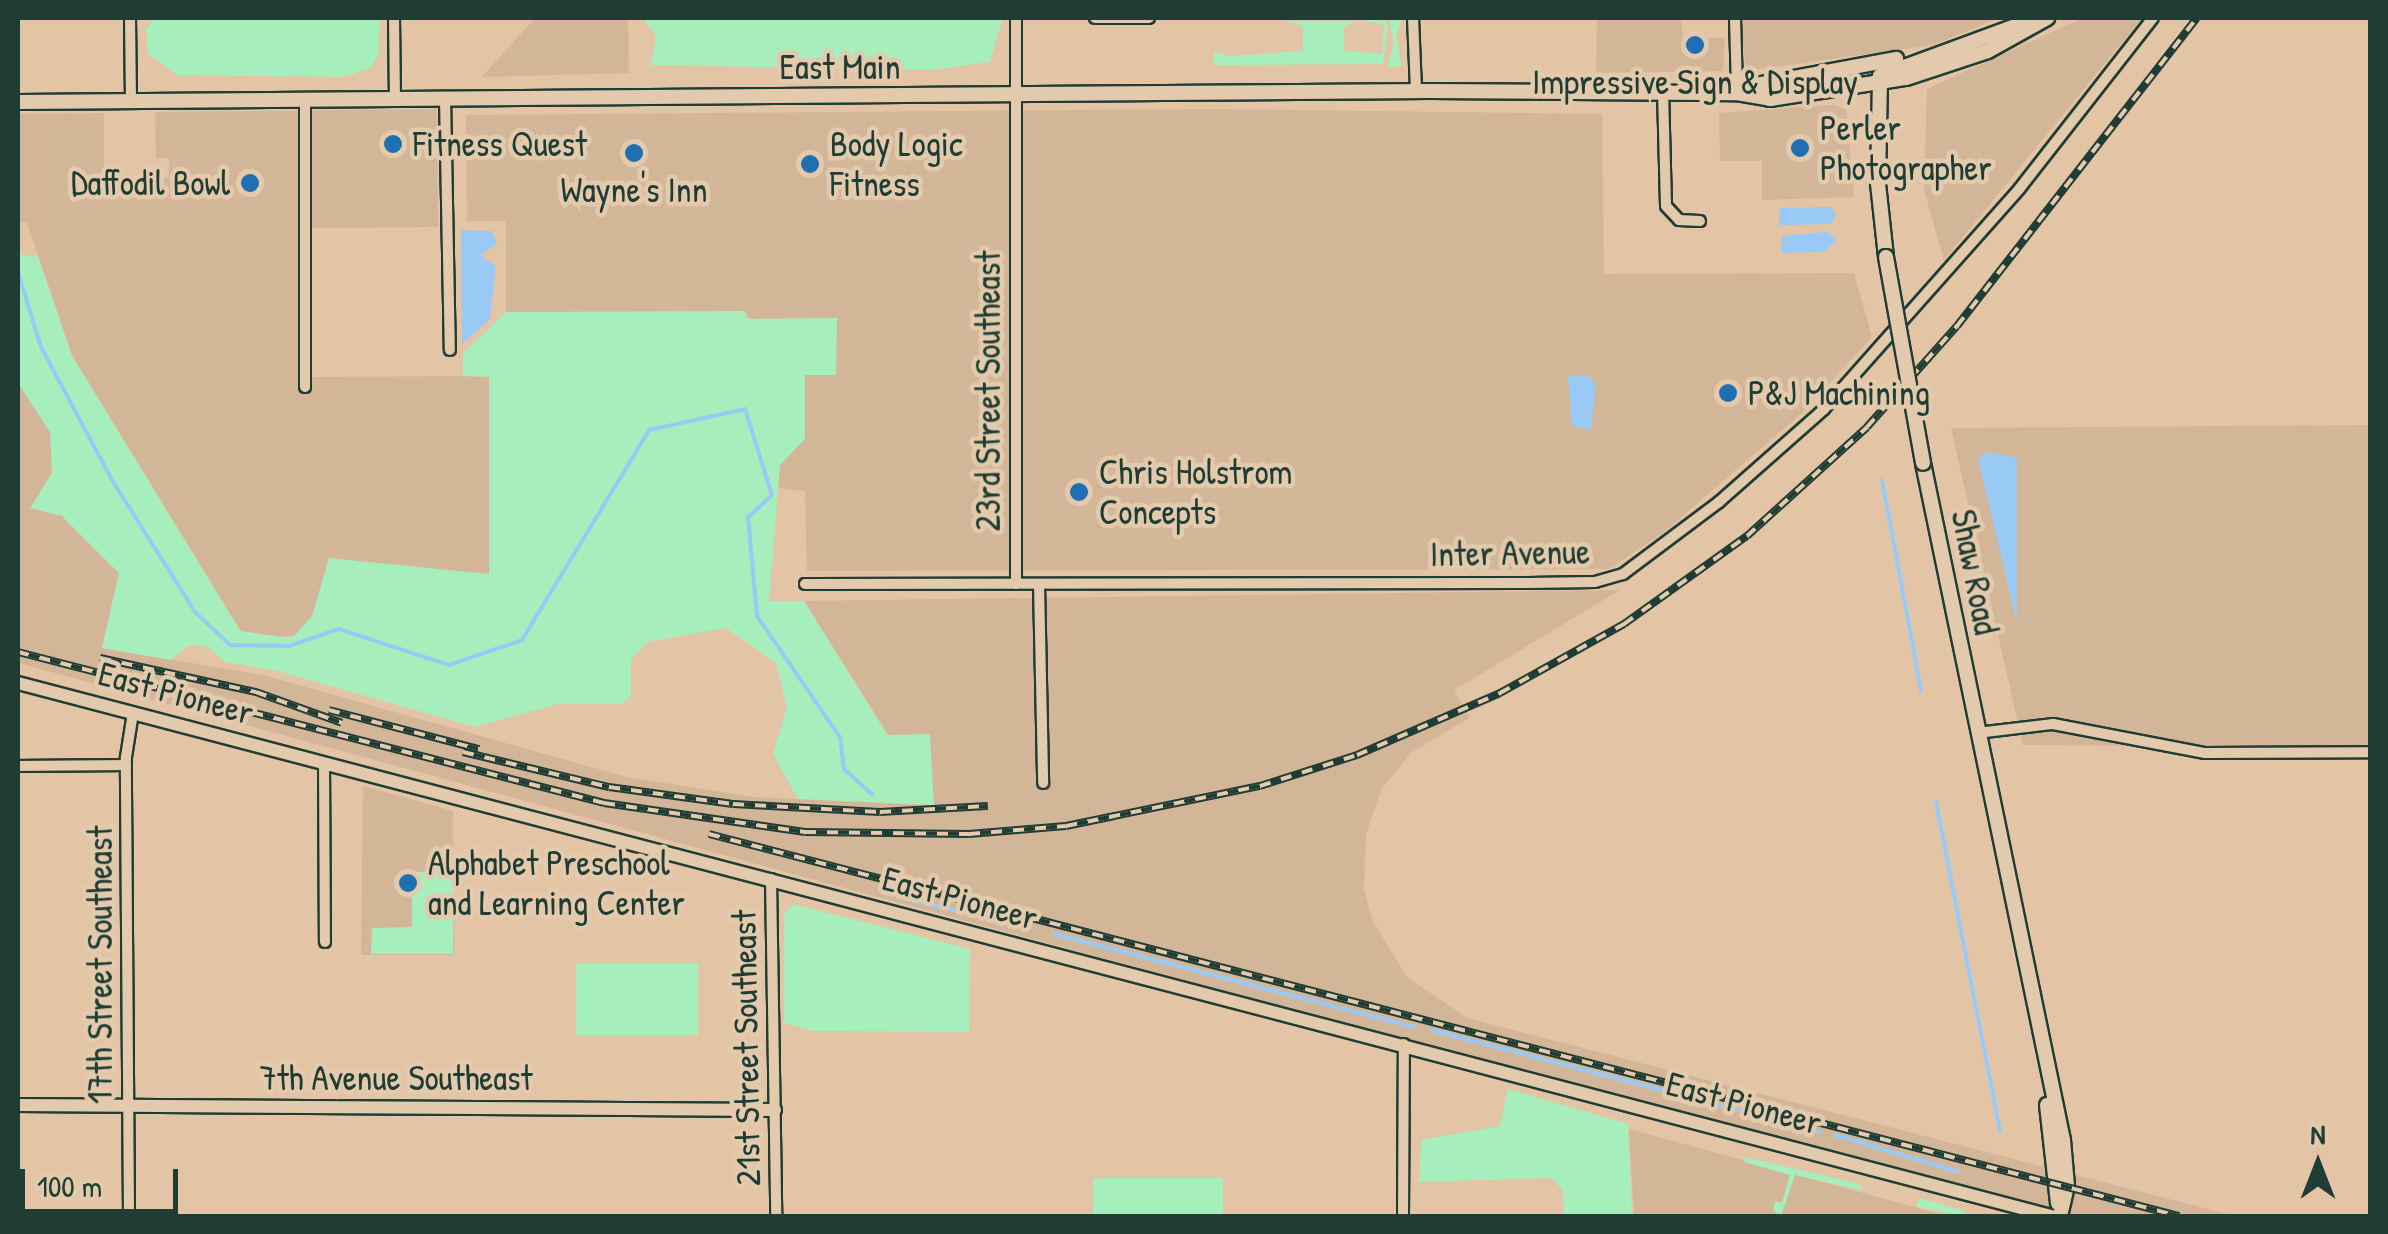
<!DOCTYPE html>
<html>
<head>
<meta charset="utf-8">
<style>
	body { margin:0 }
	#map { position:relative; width:2388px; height:1234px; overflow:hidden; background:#e3c4a4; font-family:"Patrick Hand",sans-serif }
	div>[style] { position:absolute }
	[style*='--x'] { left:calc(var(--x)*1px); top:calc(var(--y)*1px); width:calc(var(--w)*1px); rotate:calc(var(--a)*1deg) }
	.built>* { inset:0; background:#d2b697 }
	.green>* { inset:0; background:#a6eebc; transform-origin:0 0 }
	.water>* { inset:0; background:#99caf5 }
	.stream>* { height:4px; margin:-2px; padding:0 2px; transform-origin:2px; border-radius:2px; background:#99caf5 }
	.roads { filter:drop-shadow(2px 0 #1f3d34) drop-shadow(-2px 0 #1f3d34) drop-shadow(0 2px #1f3d34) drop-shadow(0 -2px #1f3d34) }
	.minor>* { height:10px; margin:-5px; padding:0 5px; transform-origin:5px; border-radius:5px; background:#e4caac }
	.tertiary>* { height:12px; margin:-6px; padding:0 6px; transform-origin:6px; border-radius:6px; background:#e4caac }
	.secondary>* { height:14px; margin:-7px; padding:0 7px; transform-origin:7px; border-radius:7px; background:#e4caac }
	.rail>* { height:8px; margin-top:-4px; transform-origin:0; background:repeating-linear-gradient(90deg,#e4caac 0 11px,#1f3d34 0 22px); box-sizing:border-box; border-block:2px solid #1f3d34 }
	.bridges { filter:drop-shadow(2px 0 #1f3d34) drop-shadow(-2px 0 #1f3d34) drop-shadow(0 2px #1f3d34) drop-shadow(0 -2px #1f3d34) }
	.secondary-bridge>* { height:14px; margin:-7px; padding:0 7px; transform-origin:7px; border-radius:7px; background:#e4caac }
	.dots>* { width:28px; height:28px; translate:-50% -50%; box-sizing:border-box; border:5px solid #e4caac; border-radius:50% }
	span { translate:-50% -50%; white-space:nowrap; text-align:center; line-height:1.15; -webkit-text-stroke:9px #e4caac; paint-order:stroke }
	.street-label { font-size:35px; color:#1f3d34 }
	.poi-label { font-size:35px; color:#1f3d34 }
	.left { translate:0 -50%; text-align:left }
	.right { translate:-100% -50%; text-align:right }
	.frame { position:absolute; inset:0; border:20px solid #1f3d34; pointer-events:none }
	.north { position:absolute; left:2268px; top:1114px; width:100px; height:100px; -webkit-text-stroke:8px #e4caac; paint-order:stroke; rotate:0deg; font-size:28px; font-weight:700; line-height:40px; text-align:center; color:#1f3d34 }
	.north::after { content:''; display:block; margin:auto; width:35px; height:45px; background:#1f3d34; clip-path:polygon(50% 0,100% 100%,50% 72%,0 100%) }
	.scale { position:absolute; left:20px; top:1169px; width:158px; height:45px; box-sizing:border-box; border:5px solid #1f3d34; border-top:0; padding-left:12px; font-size:30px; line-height:35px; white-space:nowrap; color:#1f3d34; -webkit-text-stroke:8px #e4caac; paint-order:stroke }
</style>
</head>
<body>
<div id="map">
	<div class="built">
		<div style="clip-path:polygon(535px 18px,628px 18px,629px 73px,482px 77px)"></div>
		<div style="clip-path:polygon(1597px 18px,1681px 18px,1683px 38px,1725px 38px,1723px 71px,1596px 73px)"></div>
		<div style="clip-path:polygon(1740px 18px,1999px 18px,1933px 45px,1746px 71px)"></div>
		<div style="clip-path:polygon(2083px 18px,2142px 18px,1944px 260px,1924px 190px,1927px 89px)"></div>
		<div style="clip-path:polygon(1833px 105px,1846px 109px,1854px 197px,1762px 200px,1762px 161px,1720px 161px,1719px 113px)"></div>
		<div style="clip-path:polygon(437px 109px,438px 227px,311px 228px,311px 377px,489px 376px,489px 575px,323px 575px,320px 631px,281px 637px,241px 631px,72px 355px,27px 222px,18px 222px,18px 114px,104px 113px,104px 190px,132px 191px,133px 180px,169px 178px,169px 158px,156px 158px,155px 112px)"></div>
		<div style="clip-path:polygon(1215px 109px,1602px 114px,1604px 274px,1854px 273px,1872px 337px,1802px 413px,1664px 532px,1609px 569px,807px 571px,805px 491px,777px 488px,780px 465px,805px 438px,805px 375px,745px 312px,506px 312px,506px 221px,467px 221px,466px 115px)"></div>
		<div style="clip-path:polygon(18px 321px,97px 492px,62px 516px,119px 573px,102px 648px,263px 675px,627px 777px,752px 797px,933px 805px,804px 601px,1620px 590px,1454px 690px,1470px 717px,1411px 753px,1381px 790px,1366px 834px,1364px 889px,1372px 920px,1407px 977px,1467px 1018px,2235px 1216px,2051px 1216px,18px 663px)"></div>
		<div style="clip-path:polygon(2370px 425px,2370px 747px,2023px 745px,1951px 428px)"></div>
		<div style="clip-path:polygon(363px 786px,453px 811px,454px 955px,361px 955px)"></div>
		<div style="clip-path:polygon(1629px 1129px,1947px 1216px,1634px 1216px)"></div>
	</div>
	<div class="green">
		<div style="clip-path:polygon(155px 18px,380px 18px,379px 55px,370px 68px,343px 77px,178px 75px,148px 54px,146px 29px)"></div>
		<div style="clip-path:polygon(643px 18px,1003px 18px,990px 62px,932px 70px,651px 65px,656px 36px)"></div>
		<div style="clip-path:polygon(1389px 18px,1402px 18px,1396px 36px,1402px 66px,1387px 67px,1394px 44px)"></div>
		<div style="clip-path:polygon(1363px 20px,1384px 20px,1388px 24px,1383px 64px,1214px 65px,1214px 51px,1228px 56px,1303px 51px,1303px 26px,1286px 21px,1356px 21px,1344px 27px,1344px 51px,1382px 54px,1384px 25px)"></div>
		<div style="clip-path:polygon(18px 254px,38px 257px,72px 356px,240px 631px,281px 637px,293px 637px,312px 616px,329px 558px,489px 574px,489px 377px,463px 376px,463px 353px,506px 312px,745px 311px,746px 319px,837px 318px,836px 375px,805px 375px,805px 439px,780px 465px,769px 601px,804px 601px,887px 735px,930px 734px,934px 805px,798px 799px,773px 754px,787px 707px,776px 663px,726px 628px,647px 642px,631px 659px,631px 696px,622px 704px,558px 704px,475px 727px,278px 671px,225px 662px,206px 646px,189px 645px,171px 660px,102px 648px,119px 573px,62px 516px,30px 508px,52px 473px,50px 432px,20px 386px)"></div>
		<div style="clip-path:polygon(412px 872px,454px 872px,453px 954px,371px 954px,372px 928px,412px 927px)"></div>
		<div style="clip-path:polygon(793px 904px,970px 949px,969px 1032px,813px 1031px,784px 1023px,784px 914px)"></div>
		<div style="left:576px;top:964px;width:122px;height:71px"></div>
		<div style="clip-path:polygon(1508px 1089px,1628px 1124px,1632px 1216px,1564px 1216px,1563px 1191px,1552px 1178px,1419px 1182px,1421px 1140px,1500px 1126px)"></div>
		<div style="clip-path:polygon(1745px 1157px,1859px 1184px,1864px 1191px,1795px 1175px,1781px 1216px,1773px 1210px,1775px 1201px,1782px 1203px,1790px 1175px,1744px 1162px)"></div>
		<div style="left:1223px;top:1178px;width:38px;height:130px;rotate:90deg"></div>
		<div style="clip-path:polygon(1919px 1198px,1965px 1211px,1963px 1216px,1916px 1207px)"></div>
	</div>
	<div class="water">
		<div style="clip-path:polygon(1830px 207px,1836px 214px,1832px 224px,1779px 225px,1780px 208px)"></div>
		<div style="clip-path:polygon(461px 230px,492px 231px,497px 244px,480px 255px,496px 266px,490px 319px,462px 344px)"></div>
		<div style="clip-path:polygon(1827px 232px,1837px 240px,1824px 252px,1781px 253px,1782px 236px)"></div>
		<div style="clip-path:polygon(1568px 376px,1589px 376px,1596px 384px,1591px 430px,1572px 426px)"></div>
		<div style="clip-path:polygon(1987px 452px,2017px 458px,2017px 622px,1978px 460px)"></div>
	</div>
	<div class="stream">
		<div style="--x:18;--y:272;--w:78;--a:73"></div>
		<div style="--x:41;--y:347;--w:151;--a:61.9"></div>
		<div style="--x:112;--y:480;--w:156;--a:57.8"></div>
		<div style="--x:195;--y:612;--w:48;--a:43.3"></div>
		<div style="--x:230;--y:645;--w:59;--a:1"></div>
		<div style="--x:289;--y:646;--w:53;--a:-18.8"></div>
		<div style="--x:339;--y:629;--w:116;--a:18.1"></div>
		<div style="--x:449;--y:665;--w:77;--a:-18.9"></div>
		<div style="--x:522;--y:640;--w:245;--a:-58.8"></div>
		<div style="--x:649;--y:430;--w:98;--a:-12.3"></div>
		<div style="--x:745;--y:409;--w:90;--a:72.6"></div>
		<div style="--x:772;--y:495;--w:33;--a:137"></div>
		<div style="--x:748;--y:517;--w:99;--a:84.8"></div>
		<div style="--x:757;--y:616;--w:147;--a:55.6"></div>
		<div style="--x:840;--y:737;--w:32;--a:83"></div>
		<div style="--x:844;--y:769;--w:38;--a:42"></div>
		<div style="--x:1882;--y:480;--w:215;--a:79.5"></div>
		<div style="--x:1936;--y:802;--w:335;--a:79"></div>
		<div style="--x:897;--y:888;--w:11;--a:63"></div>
		<div style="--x:902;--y:898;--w:132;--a:13.1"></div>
		<div style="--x:1054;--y:934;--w:372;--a:14.5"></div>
		<div style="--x:1431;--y:1030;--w:262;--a:14.6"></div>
		<div style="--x:1702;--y:1100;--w:122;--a:15.2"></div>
		<div style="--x:1835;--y:1135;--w:128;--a:16.7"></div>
	</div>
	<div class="roads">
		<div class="minor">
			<div style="--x:130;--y:18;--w:83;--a:89.3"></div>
			<div style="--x:394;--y:18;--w:80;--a:89.3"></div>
			<div style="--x:1095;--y:18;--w:54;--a:0"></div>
			<div style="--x:1413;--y:18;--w:73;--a:87.6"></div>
			<div style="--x:1735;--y:18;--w:73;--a:88.4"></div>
			<div style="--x:1663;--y:91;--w:115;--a:88.5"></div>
			<div style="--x:1666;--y:206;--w:19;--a:47"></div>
			<div style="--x:1679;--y:220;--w:21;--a:3"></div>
			<div style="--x:305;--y:98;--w:289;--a:90"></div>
			<div style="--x:445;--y:98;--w:252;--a:88.9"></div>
			<div style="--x:805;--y:584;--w:723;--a:-0.08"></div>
			<div style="--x:1528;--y:583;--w:67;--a:-0.9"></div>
			<div style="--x:1595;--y:582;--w:29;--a:-16"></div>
			<div style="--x:1623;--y:574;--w:120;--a:-36.9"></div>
			<div style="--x:1719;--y:502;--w:140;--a:-41.5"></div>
			<div style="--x:1824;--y:409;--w:295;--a:-48.4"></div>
			<div style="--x:2020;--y:188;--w:216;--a:-52"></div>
			<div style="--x:1016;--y:584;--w:566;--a:-90"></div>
			<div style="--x:1039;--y:584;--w:199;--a:88.8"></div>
			<div style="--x:1977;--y:733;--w:77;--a:-6.8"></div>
			<div style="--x:2053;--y:724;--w:155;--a:10.8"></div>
			<div style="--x:2205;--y:753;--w:165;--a:-0.3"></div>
			<div style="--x:324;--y:763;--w:179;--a:89.7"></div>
			<div style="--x:18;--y:766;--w:108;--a:-0.5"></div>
			<div style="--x:771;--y:879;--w:337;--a:89.1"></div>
			<div style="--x:129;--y:1216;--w:459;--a:-90.4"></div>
			<div style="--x:126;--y:757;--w:45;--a:-81"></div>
			<div style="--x:1403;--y:1216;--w:172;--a:-89.7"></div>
		</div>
		<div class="tertiary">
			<div style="--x:18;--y:683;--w:2102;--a:14.69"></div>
			<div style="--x:18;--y:1105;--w:757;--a:0.38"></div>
		</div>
		<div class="secondary">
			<div style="--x:1735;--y:89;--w:164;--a:-10.6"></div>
			<div style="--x:18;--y:102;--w:1412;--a:-0.45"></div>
			<div style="--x:1430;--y:91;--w:307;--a:0.4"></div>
			<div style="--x:1737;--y:93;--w:34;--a:10"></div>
			<div style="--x:1770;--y:99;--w:138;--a:-8.8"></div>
			<div style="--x:1906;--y:78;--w:86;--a:-18.2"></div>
			<div style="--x:1988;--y:51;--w:68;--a:-29.2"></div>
			<div style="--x:1886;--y:257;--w:74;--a:-96.2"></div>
			<div style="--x:1878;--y:183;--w:107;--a:-88.9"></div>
			<div style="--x:1880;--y:76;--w:161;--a:-20.3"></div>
			<div style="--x:1923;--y:463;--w:691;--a:78.32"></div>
			<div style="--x:2063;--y:1140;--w:46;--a:85"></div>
			<div style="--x:2067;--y:1186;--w:31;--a:103"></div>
			<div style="--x:2047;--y:1105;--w:99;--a:83.6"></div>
		</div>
	</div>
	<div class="rail">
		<div style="--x:18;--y:652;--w:605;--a:14.45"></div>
		<div style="--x:604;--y:803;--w:203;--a:8.2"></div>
		<div style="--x:805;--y:832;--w:164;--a:0.7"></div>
		<div style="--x:969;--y:834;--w:97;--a:-4.7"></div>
		<div style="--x:1066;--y:826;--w:198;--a:-11.7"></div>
		<div style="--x:1260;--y:786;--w:102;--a:-17.7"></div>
		<div style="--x:1357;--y:755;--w:156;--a:-23.4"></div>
		<div style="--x:1500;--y:693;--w:142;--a:-29.1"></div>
		<div style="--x:1624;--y:624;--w:151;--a:-35.6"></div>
		<div style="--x:1747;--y:536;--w:162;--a:-42.2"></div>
		<div style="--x:1867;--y:427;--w:135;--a:-48.3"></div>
		<div style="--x:1957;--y:326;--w:390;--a:-52.1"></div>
		<div style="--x:100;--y:658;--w:160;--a:12.3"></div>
		<div style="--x:256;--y:692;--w:91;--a:19.8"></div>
		<div style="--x:329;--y:710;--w:155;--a:14.6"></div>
		<div style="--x:463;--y:752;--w:150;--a:13.5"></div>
		<div style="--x:609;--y:787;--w:125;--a:7.8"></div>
		<div style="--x:733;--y:804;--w:147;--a:3.1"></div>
		<div style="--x:880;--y:812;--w:108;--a:-3.2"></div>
		<div style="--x:709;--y:834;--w:1519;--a:14.57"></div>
	</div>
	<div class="bridges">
		<div class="secondary-bridge">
			<div style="--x:1886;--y:257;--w:209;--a:79.8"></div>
		</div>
	</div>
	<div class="dots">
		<div style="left:1695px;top:45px;background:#1f6fb2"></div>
		<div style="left:393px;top:144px;background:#1f6fb2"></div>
		<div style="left:1800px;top:148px;background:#1f6fb2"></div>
		<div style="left:634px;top:153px;background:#1f6fb2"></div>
		<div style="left:810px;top:164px;background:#1f6fb2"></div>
		<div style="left:250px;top:183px;background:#1f6fb2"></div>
		<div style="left:1728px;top:393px;background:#1f6fb2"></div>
		<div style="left:1079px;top:492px;background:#1f6fb2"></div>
		<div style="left:408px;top:883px;background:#1f6fb2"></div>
	</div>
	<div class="street-label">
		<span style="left:840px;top:67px">East Main</span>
		<span style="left:988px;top:391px;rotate:-90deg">23rd Street Southeast</span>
		<span style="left:1510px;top:553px;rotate:-1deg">Inter Avenue</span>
		<span style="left:1975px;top:572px;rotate:79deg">Shaw Road</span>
		<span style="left:176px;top:693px;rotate:15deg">East Pioneer</span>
		<span style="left:960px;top:898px;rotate:15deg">East Pioneer</span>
		<span style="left:100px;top:965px;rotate:-90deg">17th Street Southeast</span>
		<span style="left:746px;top:1048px;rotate:-91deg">21st Street Southeast</span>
		<span style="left:396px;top:1078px">7th Avenue Southeast</span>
		<span style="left:1744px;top:1103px;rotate:15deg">East Pioneer</span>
	</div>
	<div class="poi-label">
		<span style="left:1695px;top:82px">Impressive Sign &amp; Display</span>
		<span class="left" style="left:1820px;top:148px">Perler<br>Photographer</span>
		<span class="left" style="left:413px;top:144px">Fitness Quest</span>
		<span class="left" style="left:830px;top:164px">Body Logic<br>Fitness</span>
		<span class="right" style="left:230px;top:183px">Daffodil Bowl</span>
		<span style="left:634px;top:190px">Wayne's Inn</span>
		<span class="left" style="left:1748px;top:393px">P&amp;J Machining</span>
		<span class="left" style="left:1099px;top:492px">Chris Holstrom<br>Concepts</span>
		<span class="left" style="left:428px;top:883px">Alphabet Preschool<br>and Learning Center</span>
	</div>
	<div class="frame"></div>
	<div class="north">N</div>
	<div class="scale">100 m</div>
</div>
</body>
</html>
